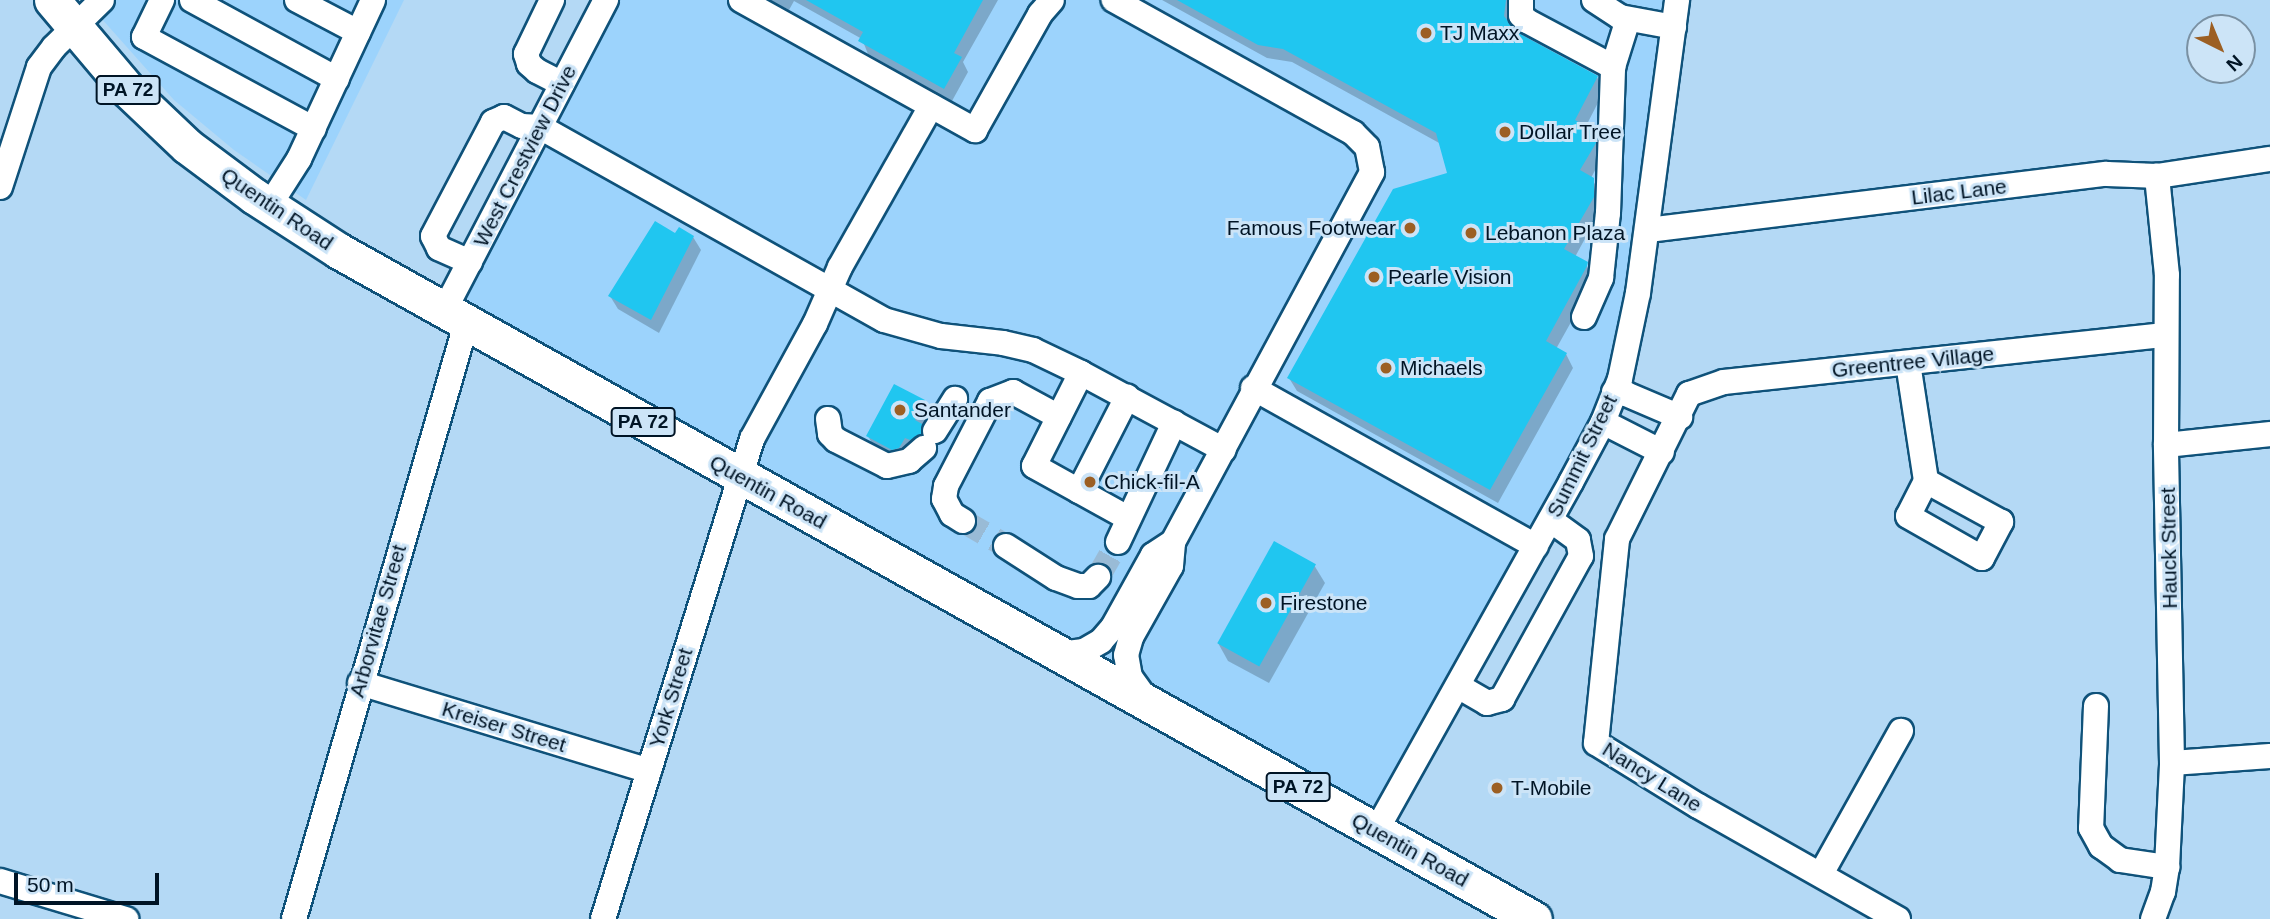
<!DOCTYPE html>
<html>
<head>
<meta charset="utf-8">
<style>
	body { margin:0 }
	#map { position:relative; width:2270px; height:919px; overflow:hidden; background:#b4d9f5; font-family:Arial,sans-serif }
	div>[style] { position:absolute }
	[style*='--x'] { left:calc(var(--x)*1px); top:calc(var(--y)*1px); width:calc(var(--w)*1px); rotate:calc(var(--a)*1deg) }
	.built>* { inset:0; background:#9cd3fc }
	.shadow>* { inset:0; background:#0003 }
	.building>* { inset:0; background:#20c6f0; transform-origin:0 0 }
	.minor-tunnel>* { height:24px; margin-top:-12px; transform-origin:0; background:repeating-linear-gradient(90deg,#99bbd6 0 24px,transparent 0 36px) }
	.roads { filter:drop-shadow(2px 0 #0f527a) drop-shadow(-2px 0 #0f527a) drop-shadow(0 2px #0f527a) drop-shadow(0 -2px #0f527a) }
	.minor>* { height:24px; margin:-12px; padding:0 12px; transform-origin:12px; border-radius:12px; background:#fff }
	.highway>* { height:35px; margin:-17.5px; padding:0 17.5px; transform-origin:17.5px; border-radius:17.5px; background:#fff }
	.dots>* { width:19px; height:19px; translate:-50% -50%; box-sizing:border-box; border:4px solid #cce4f7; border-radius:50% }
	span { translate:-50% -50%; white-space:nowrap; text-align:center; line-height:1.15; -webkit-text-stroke:6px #cce4f7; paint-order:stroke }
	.shield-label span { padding:2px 5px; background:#cce4f7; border:2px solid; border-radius:5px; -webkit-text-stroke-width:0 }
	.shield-label { font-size:19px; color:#001425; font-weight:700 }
	.poi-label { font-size:21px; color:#001425 }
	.left { translate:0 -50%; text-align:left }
	.right { translate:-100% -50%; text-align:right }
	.street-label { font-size:21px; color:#001425 }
	.north { position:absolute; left:2186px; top:14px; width:70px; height:70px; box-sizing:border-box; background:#cce4f7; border:2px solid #7a91a3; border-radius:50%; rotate:137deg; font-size:19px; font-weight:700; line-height:28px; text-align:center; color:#001425 }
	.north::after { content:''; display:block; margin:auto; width:24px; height:32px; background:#9c5f23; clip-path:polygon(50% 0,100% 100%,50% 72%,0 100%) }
	.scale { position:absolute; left:14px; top:873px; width:145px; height:32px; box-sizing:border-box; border:4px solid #001425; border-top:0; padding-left:9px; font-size:21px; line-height:24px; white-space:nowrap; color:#001425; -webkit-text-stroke:5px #cce4f7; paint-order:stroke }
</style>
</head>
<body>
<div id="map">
	<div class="built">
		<div style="clip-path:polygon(85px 0,404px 0,306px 200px,234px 150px,174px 100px)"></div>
		<div style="clip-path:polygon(606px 0,1677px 0,1627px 352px,1376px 831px,444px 311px)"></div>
	</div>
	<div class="shadow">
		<div style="clip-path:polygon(770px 0,998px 0,963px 62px,968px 72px,952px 101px,868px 54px,862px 39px,794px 1px,789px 10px)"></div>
		<div style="clip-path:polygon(1162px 0,1525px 0,1513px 14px,1511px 29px,1597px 77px,1604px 91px,1585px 128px,1595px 133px,1603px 147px,1602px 157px,1591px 178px,1601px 193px,1600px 211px,1575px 257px,1586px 264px,1594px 281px,1556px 349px,1566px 354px,1573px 368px,1498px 503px,1297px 391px,1289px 378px,1449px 175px,1441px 144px,1292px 62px,1267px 58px)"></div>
		<div style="clip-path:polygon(693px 237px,701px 250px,659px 333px,618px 309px,610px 296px)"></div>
		<div style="clip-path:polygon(924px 401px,930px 413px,922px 428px,927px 437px,899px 460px,874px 447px,868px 436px)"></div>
		<div style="clip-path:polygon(1314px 565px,1325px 583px,1269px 683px,1228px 661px,1218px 643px)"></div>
	</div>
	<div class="building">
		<div style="clip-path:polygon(806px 0,983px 0,954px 53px,962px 57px,944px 89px,858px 41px,863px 32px)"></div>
		<div style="clip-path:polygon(1177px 0,1506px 0,1504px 16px,1516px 32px,1598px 76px,1575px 120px,1596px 132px,1596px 143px,1580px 170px,1594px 178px,1594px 197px,1564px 249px,1588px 262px,1587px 266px,1546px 341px,1567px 353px,1490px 490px,1287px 378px,1393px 189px,1447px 173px,1436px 133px,1283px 49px,1258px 45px)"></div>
		<div style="clip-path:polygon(655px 221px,675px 233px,679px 227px,694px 236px,651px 320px,608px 296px)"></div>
		<div style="clip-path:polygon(894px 384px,925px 400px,915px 420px,922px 424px,921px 434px,910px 440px,905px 438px,899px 448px,892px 450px,866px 436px)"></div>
		<div style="left:1274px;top:541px;width:48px;height:117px;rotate:29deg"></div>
	</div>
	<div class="minor-tunnel">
		<div style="--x:963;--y:521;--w:50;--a:30.2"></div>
		<div style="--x:1098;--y:577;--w:40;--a:-60.3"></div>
	</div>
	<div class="roads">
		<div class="minor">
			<div style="--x:162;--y:0;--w:41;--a:115.9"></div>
			<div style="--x:144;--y:37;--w:193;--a:28.4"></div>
			<div style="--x:192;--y:0;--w:165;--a:28.6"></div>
			<div style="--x:297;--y:0;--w:69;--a:27.7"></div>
			<div style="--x:552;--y:0;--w:60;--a:115.7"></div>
			<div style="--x:526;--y:54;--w:10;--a:73"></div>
			<div style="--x:529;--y:64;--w:11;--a:41"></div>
			<div style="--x:537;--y:71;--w:28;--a:27"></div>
			<div style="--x:741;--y:0;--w:268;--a:29.1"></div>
			<div style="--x:975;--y:130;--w:133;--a:-60.7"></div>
			<div style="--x:1040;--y:14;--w:18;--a:-49"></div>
			<div style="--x:1521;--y:0;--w:15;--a:90"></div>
			<div style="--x:1521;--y:15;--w:8;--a:45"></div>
			<div style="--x:1527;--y:21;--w:98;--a:28.1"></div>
			<div style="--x:1594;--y:0;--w:31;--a:33"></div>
			<div style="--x:1620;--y:17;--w:55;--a:10.5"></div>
			<div style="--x:0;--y:187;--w:126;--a:-72"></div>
			<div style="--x:39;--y:67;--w:25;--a:-53"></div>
			<div style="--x:54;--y:47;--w:67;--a:-44.4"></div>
			<div style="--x:269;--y:206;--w:56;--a:-57.4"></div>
			<div style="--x:299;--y:159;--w:175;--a:-65"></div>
			<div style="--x:1648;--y:230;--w:462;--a:-7"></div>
			<div style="--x:2107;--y:174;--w:50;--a:2.3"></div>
			<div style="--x:2157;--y:176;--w:114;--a:-8.6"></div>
			<div style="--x:470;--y:262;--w:34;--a:-156"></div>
			<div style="--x:439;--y:248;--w:13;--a:-117"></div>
			<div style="--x:433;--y:236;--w:129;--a:-62.2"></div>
			<div style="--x:493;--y:122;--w:12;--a:-24"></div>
			<div style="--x:504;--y:117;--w:20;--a:27"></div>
			<div style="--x:522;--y:126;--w:18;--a:3"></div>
			<div style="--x:540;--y:127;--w:394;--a:29.3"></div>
			<div style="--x:884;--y:320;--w:59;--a:15.7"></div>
			<div style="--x:941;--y:336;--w:62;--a:6.4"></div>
			<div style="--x:1003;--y:343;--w:31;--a:13"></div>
			<div style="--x:1033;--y:350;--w:53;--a:25.6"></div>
			<div style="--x:1081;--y:373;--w:162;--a:28.3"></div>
			<div style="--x:444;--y:311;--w:351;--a:-62.5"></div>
			<div style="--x:1584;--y:317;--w:43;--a:-66.4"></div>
			<div style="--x:1601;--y:278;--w:65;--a:-83.9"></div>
			<div style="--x:1608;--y:213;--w:146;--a:-88"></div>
			<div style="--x:1613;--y:67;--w:50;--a:-72.6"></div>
			<div style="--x:1908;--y:363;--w:119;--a:81.3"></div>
			<div style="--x:1926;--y:481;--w:39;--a:117"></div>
			<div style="--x:1908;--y:516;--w:85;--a:29.6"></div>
			<div style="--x:1982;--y:558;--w:41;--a:-62.2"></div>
			<div style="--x:2001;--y:522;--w:85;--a:-151.3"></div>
			<div style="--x:1081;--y:373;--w:104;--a:116.8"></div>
			<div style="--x:1034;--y:466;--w:107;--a:29"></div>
			<div style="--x:1253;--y:388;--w:324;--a:29.2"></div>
			<div style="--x:1614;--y:392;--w:12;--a:9"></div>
			<div style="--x:1626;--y:394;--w:59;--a:23.1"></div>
			<div style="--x:828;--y:419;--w:15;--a:82"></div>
			<div style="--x:830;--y:434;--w:8;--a:45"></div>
			<div style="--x:836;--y:440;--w:57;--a:27"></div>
			<div style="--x:887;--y:466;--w:23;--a:-13"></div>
			<div style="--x:909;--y:461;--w:20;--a:-41"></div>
			<div style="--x:1603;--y:422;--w:66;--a:27"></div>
			<div style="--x:935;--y:431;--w:38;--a:-58"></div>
			<div style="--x:2166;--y:445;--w:105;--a:-6"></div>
			<div style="--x:1079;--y:491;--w:106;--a:-62.9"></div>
			<div style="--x:963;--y:521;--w:13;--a:-148"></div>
			<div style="--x:952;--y:514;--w:17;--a:-118"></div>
			<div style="--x:944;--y:499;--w:13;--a:-81"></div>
			<div style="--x:946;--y:486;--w:96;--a:-62.6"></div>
			<div style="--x:990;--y:401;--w:25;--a:-21"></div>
			<div style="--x:1013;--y:392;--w:52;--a:28.5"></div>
			<div style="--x:1118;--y:542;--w:132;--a:-64.8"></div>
			<div style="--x:1006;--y:546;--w:59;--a:32.6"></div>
			<div style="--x:1056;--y:578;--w:23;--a:20"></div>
			<div style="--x:1078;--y:586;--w:11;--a:0"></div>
			<div style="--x:1089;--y:586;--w:13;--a:-45"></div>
			<div style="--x:1059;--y:654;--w:25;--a:-7"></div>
			<div style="--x:1084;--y:651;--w:20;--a:-30"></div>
			<div style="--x:1101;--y:641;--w:18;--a:-49"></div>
			<div style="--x:1113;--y:627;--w:82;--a:-60.9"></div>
			<div style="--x:1153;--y:555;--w:24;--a:-33"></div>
			<div style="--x:1173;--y:542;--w:420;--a:-61.7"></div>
			<div style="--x:1372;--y:172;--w:25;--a:-101"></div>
			<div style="--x:1367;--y:147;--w:20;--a:-135"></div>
			<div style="--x:1353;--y:133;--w:274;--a:-150.9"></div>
			<div style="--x:360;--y:683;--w:302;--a:16.9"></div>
			<div style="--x:1458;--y:686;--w:34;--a:30"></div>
			<div style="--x:1487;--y:703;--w:16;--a:-15"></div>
			<div style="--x:1502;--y:699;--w:163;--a:-61.1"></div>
			<div style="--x:1581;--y:556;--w:16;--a:-101"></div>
			<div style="--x:1578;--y:540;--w:34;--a:-144"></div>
			<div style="--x:1146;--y:699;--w:27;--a:-126"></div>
			<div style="--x:1130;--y:677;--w:22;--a:-100"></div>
			<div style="--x:1126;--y:655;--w:19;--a:-74"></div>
			<div style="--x:1131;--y:637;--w:81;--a:-60.6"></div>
			<div style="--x:1171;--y:566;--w:24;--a:-85"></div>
			<div style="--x:2096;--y:706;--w:122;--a:92.3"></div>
			<div style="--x:2091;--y:828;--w:21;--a:61"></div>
			<div style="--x:2101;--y:846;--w:24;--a:36"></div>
			<div style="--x:2120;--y:860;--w:48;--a:8.5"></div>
			<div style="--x:2172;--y:763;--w:98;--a:-4.1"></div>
			<div style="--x:1376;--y:831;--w:400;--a:-60.8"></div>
			<div style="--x:1571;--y:482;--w:68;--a:-61.9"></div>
			<div style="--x:1603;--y:422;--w:46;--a:-68.4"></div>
			<div style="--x:1620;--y:379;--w:88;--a:-78.2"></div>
			<div style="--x:1638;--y:293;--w:296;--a:-82.4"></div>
			<div style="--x:1821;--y:874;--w:164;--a:-60.8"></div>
			<div style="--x:0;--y:881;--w:132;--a:16.8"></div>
			<div style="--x:294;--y:919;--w:619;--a:-73.88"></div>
			<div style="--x:603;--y:919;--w:503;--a:-72.75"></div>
			<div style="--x:752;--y:439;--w:131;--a:-61.3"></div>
			<div style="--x:815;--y:324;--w:62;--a:-66.3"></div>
			<div style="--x:840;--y:267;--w:185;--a:-60.5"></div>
			<div style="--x:1898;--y:919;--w:230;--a:-150.5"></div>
			<div style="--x:1698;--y:806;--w:120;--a:-148.3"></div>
			<div style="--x:1596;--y:743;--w:205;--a:-84.1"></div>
			<div style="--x:1617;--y:539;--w:162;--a:-63.6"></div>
			<div style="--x:1689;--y:394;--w:37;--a:-19"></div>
			<div style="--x:1724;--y:382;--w:443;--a:-6.1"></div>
			<div style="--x:2153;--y:919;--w:29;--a:-70"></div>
			<div style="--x:2163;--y:892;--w:25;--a:-81"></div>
			<div style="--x:2167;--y:867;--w:104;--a:-87.2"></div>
			<div style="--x:2172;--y:763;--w:318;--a:-91.1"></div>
			<div style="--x:2166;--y:445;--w:170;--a:-89.7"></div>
			<div style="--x:2167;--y:275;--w:100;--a:-95.8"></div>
		</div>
		<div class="highway">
			<div style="--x:52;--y:0;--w:118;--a:49.8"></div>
			<div style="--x:128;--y:90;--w:81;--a:43.5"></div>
			<div style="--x:187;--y:146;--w:84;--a:36.7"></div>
			<div style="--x:254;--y:196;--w:101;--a:32.9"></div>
			<div style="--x:339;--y:251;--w:1369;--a:29.21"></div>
		</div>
	</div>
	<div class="dots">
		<div style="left:1426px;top:33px;background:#9c5f23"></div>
		<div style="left:1505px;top:132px;background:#9c5f23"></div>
		<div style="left:1410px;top:228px;background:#9c5f23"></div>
		<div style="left:1471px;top:233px;background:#9c5f23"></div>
		<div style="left:1374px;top:277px;background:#9c5f23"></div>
		<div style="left:1386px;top:368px;background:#9c5f23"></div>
		<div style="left:900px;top:410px;background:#9c5f23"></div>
		<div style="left:1090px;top:482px;background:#9c5f23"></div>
		<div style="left:1266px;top:603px;background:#9c5f23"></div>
		<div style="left:1497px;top:788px;background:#9c5f23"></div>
	</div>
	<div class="shield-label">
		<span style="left:128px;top:90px">PA 72</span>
		<span style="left:643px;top:422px">PA 72</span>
		<span style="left:1298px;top:787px">PA 72</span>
	</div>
	<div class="poi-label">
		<span class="left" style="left:1440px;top:33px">TJ Maxx</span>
		<span class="left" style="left:1519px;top:132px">Dollar Tree</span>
		<span class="right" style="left:1396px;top:228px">Famous Footwear</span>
		<span class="left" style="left:1485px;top:233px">Lebanon Plaza</span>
		<span class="left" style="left:1388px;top:277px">Pearle Vision</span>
		<span class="left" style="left:1400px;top:368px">Michaels</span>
		<span class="left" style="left:914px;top:410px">Santander</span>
		<span class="left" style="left:1104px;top:482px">Chick-fil-A</span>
		<span class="left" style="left:1280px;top:603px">Firestone</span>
		<span class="left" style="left:1511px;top:788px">T-Mobile</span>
	</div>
	<div class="street-label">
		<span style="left:525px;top:156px;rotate:-63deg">West Crestview Drive</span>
		<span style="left:1959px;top:192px;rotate:-7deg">Lilac Lane</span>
		<span style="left:277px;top:209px;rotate:34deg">Quentin Road</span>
		<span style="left:1913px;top:362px;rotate:-6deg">Greentree Village</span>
		<span style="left:1582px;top:456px;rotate:-64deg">Summit Street</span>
		<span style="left:768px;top:492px;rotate:29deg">Quentin Road</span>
		<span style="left:2169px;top:548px;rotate:-91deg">Hauck Street</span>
		<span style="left:378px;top:621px;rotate:-74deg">Arborvitae Street</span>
		<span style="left:671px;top:698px;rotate:-73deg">York Street</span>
		<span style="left:504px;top:727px;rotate:17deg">Kreiser Street</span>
		<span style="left:1652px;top:777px;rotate:32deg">Nancy Lane</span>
		<span style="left:1410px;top:850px;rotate:29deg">Quentin Road</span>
	</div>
	<div class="north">N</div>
	<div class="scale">50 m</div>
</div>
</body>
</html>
